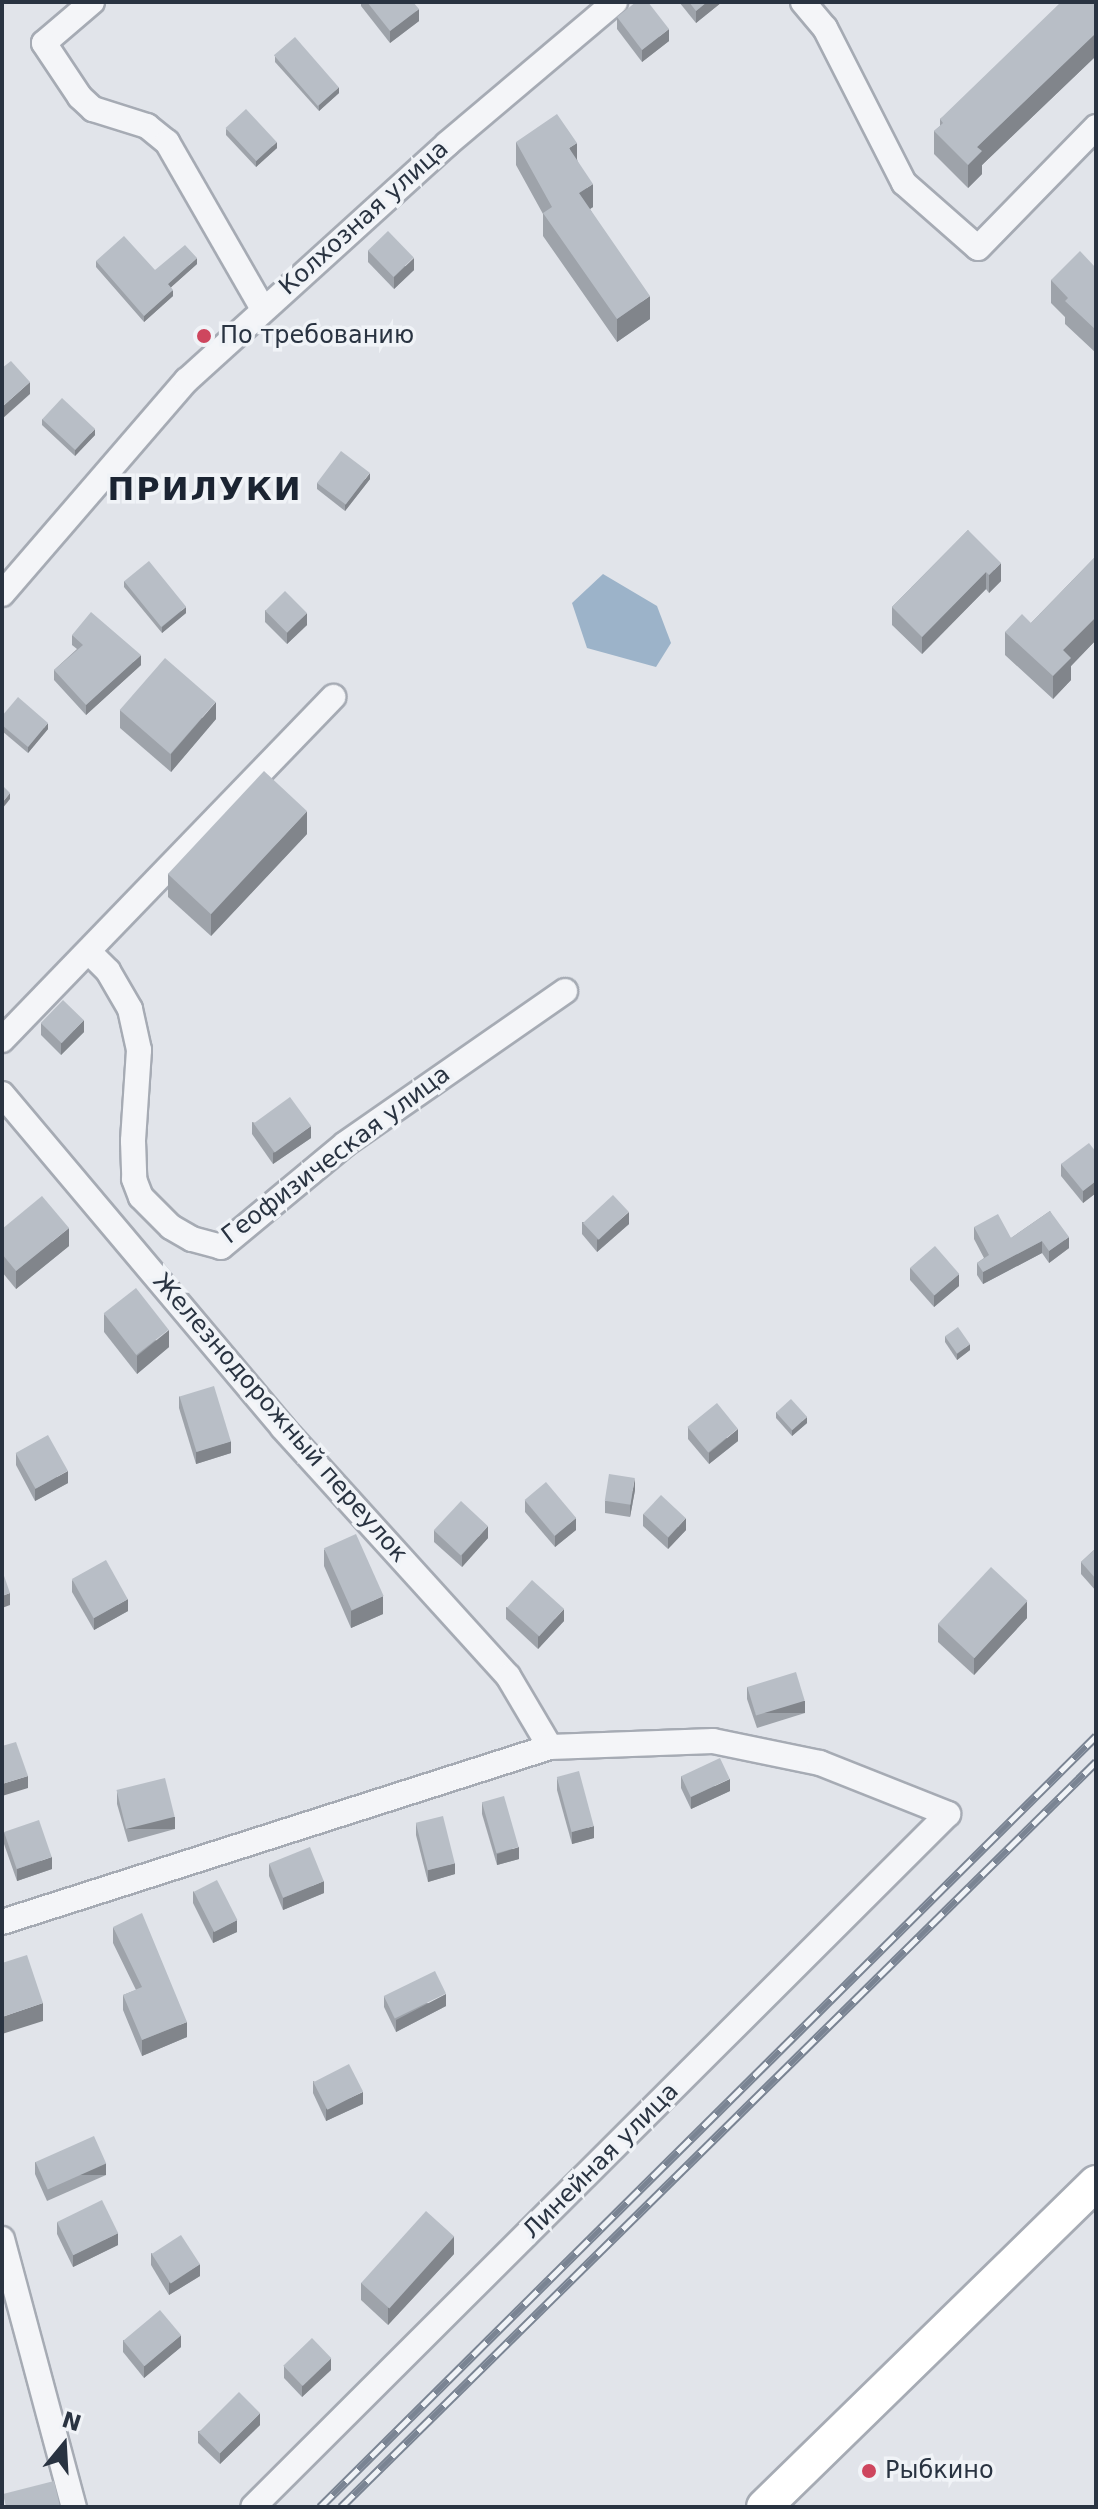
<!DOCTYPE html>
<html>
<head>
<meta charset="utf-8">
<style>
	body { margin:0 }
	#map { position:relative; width:1098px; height:2509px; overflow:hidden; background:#e1e4ea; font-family:"DejaVu Sans",sans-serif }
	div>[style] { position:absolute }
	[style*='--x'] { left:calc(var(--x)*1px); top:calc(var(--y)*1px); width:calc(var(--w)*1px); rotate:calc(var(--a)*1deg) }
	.water>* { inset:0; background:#9cb3c9 }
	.roads { filter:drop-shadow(2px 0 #a6abb4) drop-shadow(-2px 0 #a6abb4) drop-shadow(0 2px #a6abb4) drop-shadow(0 -2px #a6abb4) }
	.street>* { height:24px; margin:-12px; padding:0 12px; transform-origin:12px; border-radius:12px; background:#f4f5f8 }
	.secondary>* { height:34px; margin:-17px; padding:0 17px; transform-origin:17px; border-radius:17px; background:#fff }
	.rail>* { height:9px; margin-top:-4.5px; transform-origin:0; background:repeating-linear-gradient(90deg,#f0f3f7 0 18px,#7a8493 0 36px); box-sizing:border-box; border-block:2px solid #7a8493 }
	.wall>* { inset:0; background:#9ea3aa }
	.shaded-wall>* { inset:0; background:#81858b; transform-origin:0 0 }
	.building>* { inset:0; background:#b8bec6; transform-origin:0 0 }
	.dots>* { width:22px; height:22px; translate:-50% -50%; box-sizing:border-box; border:4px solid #f0f3f7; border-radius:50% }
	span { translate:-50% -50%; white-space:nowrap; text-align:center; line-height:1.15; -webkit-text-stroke:7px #f0f3f7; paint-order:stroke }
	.street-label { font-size:24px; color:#293341 }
	.poi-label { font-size:24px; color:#293341 }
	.left { translate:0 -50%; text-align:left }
	.district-label { font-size:32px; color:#1b2432; font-weight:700; letter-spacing:2px }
	.frame { position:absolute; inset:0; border:4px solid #293341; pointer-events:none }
	.north { position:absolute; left:24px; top:2405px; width:80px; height:80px; -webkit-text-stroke:6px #f0f3f7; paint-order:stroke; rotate:18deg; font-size:22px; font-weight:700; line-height:32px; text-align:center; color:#293341 }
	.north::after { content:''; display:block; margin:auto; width:28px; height:36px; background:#293341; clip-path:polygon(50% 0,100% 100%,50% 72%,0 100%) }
</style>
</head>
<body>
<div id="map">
	<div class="water">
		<div style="clip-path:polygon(603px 574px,657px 606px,671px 643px,656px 667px,587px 648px,572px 603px)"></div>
	</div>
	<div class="roads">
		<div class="street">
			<div style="--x:92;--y:2;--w:63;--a:139.5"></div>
			<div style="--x:44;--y:43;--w:65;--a:56.3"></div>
			<div style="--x:80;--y:97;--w:18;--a:43"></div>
			<div style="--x:93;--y:109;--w:57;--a:17.5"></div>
			<div style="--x:147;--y:126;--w:26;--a:39"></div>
			<div style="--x:167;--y:142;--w:193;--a:60.1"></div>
			<div style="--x:803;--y:2;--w:34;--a:50"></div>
			<div style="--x:825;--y:28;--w:174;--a:63"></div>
			<div style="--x:904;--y:183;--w:98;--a:41.3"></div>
			<div style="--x:978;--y:248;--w:169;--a:-45.7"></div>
			<div style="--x:2;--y:594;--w:283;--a:-49.2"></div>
			<div style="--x:187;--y:380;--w:351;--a:-42.2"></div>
			<div style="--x:447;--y:144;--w:220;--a:-40.2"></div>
			<div style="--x:89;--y:952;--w:27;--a:45"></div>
			<div style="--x:108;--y:971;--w:44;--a:59.9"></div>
			<div style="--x:130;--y:1009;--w:42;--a:77.6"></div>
			<div style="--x:139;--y:1050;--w:91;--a:93.8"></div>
			<div style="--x:133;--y:1141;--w:38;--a:88"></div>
			<div style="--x:134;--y:1179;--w:19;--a:69"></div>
			<div style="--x:141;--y:1197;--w:42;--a:45"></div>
			<div style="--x:171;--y:1227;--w:24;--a:30"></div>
			<div style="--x:192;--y:1239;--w:30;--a:15"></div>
			<div style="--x:221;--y:1247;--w:161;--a:-39.7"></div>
			<div style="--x:345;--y:1144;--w:268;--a:-34.8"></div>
			<div style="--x:2;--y:1040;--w:477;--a:-46"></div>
			<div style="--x:2;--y:1094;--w:436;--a:49.9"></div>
			<div style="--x:283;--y:1428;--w:335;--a:47.8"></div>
			<div style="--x:508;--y:1676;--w:82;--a:59.4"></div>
			<div style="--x:2;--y:1922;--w:575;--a:-17.71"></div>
			<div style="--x:550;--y:1747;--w:163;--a:-2.1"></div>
			<div style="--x:713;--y:1741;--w:109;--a:11.6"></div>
			<div style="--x:820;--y:1763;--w:138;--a:21.7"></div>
			<div style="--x:948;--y:1814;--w:981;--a:135.08"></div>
			<div style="--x:2;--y:2239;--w:278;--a:75"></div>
		</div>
		<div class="secondary">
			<div style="--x:764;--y:2507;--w:464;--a:-44.3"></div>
		</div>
	</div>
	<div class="rail">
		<div style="--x:320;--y:2507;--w:1094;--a:-44.81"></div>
		<div style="--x:341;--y:2507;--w:1061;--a:-44.62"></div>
	</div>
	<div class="wall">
		<div style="clip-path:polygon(361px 2px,413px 2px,419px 21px,390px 43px,361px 6px)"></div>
		<div style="clip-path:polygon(679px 2px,722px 2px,696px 23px)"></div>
		<div style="clip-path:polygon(1096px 2px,1096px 56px,982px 165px,982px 174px,968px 188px,934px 154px,934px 131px,940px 126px,940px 119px)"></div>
		<div style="clip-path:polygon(617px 17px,669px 41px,642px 62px,617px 29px)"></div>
		<div style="clip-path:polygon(275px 56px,339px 93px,319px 111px,275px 62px)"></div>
		<div style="clip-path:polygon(226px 129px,277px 148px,256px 167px,226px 135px)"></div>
		<div style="clip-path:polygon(516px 142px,577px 159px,593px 207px,590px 209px,650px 319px,617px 342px,543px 236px,543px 214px,516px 165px)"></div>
		<div style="clip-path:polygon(368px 250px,414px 270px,394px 289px,368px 262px)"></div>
		<div style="clip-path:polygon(96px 261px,155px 270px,197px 264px,171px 287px,173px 296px,144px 322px,96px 267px)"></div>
		<div style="clip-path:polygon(1096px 268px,1096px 353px,1065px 324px,1065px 317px,1051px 303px,1051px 280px)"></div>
		<div style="clip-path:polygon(42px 419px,95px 435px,75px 456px,42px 425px)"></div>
		<div style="clip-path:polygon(370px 479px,345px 511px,317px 489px,317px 483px)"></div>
		<div style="clip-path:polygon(968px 530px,1001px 581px,989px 593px,986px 589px,922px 654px,892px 625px,892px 607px)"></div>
		<div style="clip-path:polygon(1096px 556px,1096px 640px,1071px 666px,1071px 680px,1053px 699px,1005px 655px,1005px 632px,1031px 623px)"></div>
		<div style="clip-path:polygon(124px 581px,186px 613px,162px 633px,124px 587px)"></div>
		<div style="clip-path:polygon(265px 610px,307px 625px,287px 644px,265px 622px)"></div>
		<div style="clip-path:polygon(72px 635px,141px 665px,86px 715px,54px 680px,54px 670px,77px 649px,72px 645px)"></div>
		<div style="clip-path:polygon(120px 710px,216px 719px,171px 772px,120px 728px)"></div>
		<div style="clip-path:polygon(2px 716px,48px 729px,28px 753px,2px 731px)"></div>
		<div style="clip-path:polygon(307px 834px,211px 936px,168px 897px,168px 874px)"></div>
		<div style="clip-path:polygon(41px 1023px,84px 1032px,61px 1055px,41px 1035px)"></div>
		<div style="clip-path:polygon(252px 1122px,311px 1138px,273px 1164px,252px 1134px)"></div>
		<div style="clip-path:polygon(1096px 1152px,1096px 1193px,1083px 1203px,1061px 1176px,1061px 1164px)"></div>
		<div style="clip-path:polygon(1050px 1211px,1069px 1248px,1049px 1263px,1042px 1253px,983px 1284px,977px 1275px,977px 1263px,984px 1258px,974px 1239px,974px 1227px,1011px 1238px)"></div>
		<div style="clip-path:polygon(582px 1222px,629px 1224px,597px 1252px,582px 1234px)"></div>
		<div style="clip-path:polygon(2px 1229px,69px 1246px,16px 1289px,2px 1272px)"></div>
		<div style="clip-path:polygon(910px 1268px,959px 1286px,934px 1307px,910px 1280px)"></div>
		<div style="clip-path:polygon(104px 1314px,169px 1347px,137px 1374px,104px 1332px)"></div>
		<div style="clip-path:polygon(945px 1336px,970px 1350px,957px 1360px,945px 1342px)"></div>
		<div style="clip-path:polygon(179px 1396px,231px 1453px,196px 1464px,179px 1408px)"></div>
		<div style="clip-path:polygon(776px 1412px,807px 1423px,792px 1436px,776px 1418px)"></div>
		<div style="clip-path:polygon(688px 1427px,738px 1441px,709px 1464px,688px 1439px)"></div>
		<div style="clip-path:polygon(16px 1453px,68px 1483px,35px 1501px,16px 1465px)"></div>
		<div style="clip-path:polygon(635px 1490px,630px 1517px,605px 1513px,605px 1501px)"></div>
		<div style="clip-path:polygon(525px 1500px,576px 1530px,555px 1547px,525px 1512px)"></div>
		<div style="clip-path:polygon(643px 1514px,686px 1530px,668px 1549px,643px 1526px)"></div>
		<div style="clip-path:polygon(434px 1530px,488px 1538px,462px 1567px,434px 1542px)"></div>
		<div style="clip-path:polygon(1096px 1548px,1096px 1591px,1081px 1574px,1081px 1562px)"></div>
		<div style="clip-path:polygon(324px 1549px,383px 1614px,351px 1628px,324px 1566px)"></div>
		<div style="clip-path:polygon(72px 1580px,128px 1611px,94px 1630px,72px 1592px)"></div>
		<div style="clip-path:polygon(506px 1607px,564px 1621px,538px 1649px,506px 1619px)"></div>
		<div style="clip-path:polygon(1027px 1618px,974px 1675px,938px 1642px,938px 1624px)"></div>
		<div style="clip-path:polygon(747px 1687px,805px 1713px,757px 1728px,747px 1699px)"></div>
		<div style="clip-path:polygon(681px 1776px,730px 1791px,691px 1809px,681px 1788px)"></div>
		<div style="clip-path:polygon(557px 1778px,594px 1838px,572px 1844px,557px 1790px)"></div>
		<div style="clip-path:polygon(117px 1792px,175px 1829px,128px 1842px,117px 1804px)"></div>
		<div style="clip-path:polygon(482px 1802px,519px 1859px,497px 1865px,482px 1814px)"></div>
		<div style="clip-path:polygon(416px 1823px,455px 1874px,428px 1882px,416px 1835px)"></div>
		<div style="clip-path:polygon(4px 1832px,52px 1869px,17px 1881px,4px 1844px)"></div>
		<div style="clip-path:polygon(269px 1864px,324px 1893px,283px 1910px,269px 1876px)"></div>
		<div style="clip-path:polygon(193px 1891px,237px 1932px,213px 1943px,193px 1903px)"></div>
		<div style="clip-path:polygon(113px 1927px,187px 2037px,142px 2056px,123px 2010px,123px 1995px,136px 1990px,113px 1943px)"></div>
		<div style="clip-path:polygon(384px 1996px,446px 2006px,396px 2032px,384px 2007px)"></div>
		<div style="clip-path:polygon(313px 2081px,363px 2104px,326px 2121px,313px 2093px)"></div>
		<div style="clip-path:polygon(35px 2162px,106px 2175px,47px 2201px,35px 2174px)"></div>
		<div style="clip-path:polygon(57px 2222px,118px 2245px,73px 2267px,57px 2234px)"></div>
		<div style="clip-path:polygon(151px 2253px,200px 2276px,169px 2295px,151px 2265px)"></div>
		<div style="clip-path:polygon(454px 2254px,388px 2325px,361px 2300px,361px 2283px)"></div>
		<div style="clip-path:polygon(123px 2340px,181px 2347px,144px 2378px,123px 2352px)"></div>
		<div style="clip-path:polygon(284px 2366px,331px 2370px,302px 2397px,284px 2378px)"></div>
		<div style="clip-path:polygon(260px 2425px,220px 2464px,198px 2443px,198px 2431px)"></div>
	</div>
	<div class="shaded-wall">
		<div style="clip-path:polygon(707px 2px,722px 2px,696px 23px,696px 11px)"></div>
		<div style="clip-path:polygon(419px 9px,419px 21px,390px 43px,390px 31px)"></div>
		<div style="clip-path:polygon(669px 29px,669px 41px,642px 62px,642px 50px)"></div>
		<div style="clip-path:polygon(1096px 33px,1096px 56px,982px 165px,982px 174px,968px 188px,968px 165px,977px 147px)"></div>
		<div style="clip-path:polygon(339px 87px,339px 93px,319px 111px,319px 105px)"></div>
		<div style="clip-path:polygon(277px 142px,277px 148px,256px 167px,256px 161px)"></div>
		<div style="clip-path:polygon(577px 143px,577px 166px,569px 148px)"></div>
		<div style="clip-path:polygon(593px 184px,593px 207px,579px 216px,579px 193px)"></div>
		<div style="clip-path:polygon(197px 258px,197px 264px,168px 290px,168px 284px)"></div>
		<div style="clip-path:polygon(414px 258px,414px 270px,394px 289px,394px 277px)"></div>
		<div style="clip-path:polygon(173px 290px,173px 296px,144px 322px,144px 316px)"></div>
		<div style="clip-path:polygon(650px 296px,650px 319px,617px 342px,617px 319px)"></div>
		<div style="clip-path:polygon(30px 382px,30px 394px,2px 419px,2px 407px)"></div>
		<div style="clip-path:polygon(95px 429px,95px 435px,75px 456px,75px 450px)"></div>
		<div style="clip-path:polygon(370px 473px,370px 479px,345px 511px,345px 505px)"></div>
		<div style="clip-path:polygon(1001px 563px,1001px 581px,989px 593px,989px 575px)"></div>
		<div style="clip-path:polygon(986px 572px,986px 589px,922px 654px,922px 637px)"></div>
		<div style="clip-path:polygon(186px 607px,186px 613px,162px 633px,162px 627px)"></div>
		<div style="clip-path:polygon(307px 613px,307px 625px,287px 644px,287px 632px)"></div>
		<div style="clip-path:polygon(1096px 617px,1096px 640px,1071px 666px,1071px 680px,1053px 699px,1053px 676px,1063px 650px)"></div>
		<div style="clip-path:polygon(141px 655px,141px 665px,86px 715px,86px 705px)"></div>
		<div style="clip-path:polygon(216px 702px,216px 719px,171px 772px,171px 754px)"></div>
		<div style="clip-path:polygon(48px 723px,48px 729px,28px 753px,28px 747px)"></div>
		<div style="clip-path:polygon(10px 793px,10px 799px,2px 809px,2px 803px)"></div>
		<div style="clip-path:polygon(307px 811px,307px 834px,211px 936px,211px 913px)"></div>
		<div style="clip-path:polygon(84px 1020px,84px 1032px,61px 1055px,61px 1043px)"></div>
		<div style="clip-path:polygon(311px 1126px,311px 1138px,273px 1164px,273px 1153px)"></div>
		<div style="clip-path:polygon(1096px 1181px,1096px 1193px,1083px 1203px,1083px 1191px)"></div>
		<div style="clip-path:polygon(629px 1212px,629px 1224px,597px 1252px,597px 1240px)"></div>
		<div style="clip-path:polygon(69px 1228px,69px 1246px,16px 1289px,16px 1271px)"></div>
		<div style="clip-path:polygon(1069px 1237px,1069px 1248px,1049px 1263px,1049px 1251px)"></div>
		<div style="clip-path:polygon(1042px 1241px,1042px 1253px,983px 1284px,983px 1272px)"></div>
		<div style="clip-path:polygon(959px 1274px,959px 1286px,934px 1307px,934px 1295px)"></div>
		<div style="clip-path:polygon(169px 1330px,169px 1347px,137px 1374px,137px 1356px)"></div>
		<div style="clip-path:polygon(970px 1344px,970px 1350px,957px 1360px,957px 1354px)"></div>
		<div style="clip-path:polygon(807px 1417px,807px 1423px,792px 1436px,792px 1430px)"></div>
		<div style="clip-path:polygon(738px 1429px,738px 1441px,709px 1464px,709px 1453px)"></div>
		<div style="clip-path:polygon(231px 1441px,231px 1453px,196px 1464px,196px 1452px)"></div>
		<div style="clip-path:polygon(68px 1471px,68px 1483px,35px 1501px,35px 1489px)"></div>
		<div style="clip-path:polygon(635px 1478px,635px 1490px,630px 1517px,630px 1505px)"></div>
		<div style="clip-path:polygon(576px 1518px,576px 1530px,555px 1547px,555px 1535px)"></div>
		<div style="clip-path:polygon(686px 1518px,686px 1530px,668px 1549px,668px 1538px)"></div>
		<div style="clip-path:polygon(488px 1526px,488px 1538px,462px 1567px,462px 1555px)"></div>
		<div style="clip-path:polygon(10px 1593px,10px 1605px,2px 1608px,2px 1596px)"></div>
		<div style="clip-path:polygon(383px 1596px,383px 1614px,351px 1628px,351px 1611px)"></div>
		<div style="clip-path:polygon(128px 1599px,128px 1611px,94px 1630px,94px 1618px)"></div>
		<div style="clip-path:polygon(1027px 1601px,1027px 1618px,974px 1675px,974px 1658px)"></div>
		<div style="clip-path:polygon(564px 1609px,564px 1621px,538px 1649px,538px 1637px)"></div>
		<div style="left:805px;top:1701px;width:12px;height:50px;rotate:90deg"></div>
		<div style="clip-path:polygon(28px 1776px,28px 1788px,2px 1796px,2px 1784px)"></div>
		<div style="clip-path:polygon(730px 1779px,730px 1791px,691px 1809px,691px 1797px)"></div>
		<div style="left:175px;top:1817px;width:12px;height:49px;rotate:90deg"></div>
		<div style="clip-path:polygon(594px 1826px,594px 1838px,572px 1844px,572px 1832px)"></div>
		<div style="clip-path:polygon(519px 1847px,519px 1859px,497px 1865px,497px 1854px)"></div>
		<div style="clip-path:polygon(52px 1857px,52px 1869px,17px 1881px,17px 1869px)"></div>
		<div style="clip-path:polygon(455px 1863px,455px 1874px,428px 1882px,428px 1870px)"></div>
		<div style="clip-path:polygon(324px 1881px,324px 1893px,283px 1910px,283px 1898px)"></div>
		<div style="clip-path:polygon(237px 1920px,237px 1932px,213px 1943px,213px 1932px)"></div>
		<div style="clip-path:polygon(446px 1994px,446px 2006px,396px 2032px,396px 2020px)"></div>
		<div style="clip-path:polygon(43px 2003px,43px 2021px,2px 2034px,2px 2017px)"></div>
		<div style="clip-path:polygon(187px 2022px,187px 2037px,142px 2056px,142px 2040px)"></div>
		<div style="clip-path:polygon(363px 2092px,363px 2104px,326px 2121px,326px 2109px)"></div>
		<div style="left:106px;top:2163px;width:12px;height:64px;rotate:90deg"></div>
		<div style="clip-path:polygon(118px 2233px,118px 2245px,73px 2267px,73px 2255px)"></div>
		<div style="clip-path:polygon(454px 2236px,454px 2254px,388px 2325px,388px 2308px)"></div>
		<div style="clip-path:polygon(200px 2264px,200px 2276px,169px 2295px,169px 2283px)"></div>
		<div style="clip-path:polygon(181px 2335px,181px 2347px,144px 2378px,144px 2366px)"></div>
		<div style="clip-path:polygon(331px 2358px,331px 2370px,302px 2397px,302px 2385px)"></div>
		<div style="clip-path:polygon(260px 2413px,260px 2425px,220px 2464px,220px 2453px)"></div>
	</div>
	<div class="building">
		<div style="clip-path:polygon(367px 2px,413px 2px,419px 9px,390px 31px)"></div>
		<div style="clip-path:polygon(636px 2px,648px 2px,669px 29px,642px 50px,617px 17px)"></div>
		<div style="clip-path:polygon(689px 2px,707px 2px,696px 11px)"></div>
		<div style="clip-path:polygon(1061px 2px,1096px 2px,1096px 33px,977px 147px,982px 151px,968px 165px,934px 131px,943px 123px,940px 119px)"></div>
		<div style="left:295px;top:37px;width:67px;height:28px;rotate:49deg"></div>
		<div style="left:246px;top:109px;width:45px;height:28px;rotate:47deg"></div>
		<div style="clip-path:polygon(557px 114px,577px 143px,569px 148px,593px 184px,579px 193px,650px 296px,617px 319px,543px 213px,552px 207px,516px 142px)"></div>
		<div style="left:388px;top:231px;width:37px;height:28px;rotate:46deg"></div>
		<div style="clip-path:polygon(124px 236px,155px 270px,185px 245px,197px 258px,168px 284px,173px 290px,144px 316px,96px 261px)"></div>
		<div style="clip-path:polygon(1080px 251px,1096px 268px,1096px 330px,1065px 301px,1068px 298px,1051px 280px)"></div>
		<div style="clip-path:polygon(11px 361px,30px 382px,2px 407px,2px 368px)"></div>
		<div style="left:62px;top:398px;width:45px;height:29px;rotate:43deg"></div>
		<div style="left:341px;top:451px;width:36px;height:40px;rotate:37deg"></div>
		<div style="clip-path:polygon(968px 530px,1001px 563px,989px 575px,986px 572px,922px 637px,892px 607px)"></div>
		<div style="clip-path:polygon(1096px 556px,1096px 617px,1063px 650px,1071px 658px,1053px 676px,1005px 632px,1022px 614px,1031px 623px)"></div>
		<div style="left:149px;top:561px;width:59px;height:32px;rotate:51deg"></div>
		<div style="left:285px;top:591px;width:31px;height:28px;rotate:45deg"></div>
		<div style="clip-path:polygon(91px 612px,141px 655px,86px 705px,54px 670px,83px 645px,72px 635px)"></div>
		<div style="left:165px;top:658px;width:67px;height:69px;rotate:41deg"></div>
		<div style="clip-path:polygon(18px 697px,48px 723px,28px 747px,2px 725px,2px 716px)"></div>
		<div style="left:264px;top:771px;width:59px;height:141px;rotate:43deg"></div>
		<div style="clip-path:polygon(2px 785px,10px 793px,2px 803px)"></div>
		<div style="left:63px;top:1000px;width:29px;height:32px;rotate:44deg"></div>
		<div style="left:290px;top:1097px;width:36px;height:45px;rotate:54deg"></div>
		<div style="clip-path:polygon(1089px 1143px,1096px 1152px,1096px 1181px,1083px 1191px,1061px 1164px)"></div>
		<div style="left:613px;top:1195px;width:23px;height:41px;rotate:47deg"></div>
		<div style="clip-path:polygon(42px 1196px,69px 1228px,16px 1271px,2px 1254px,2px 1229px)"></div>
		<div style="clip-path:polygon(1050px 1211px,1069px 1237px,1049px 1251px,1042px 1241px,983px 1272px,977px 1263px,989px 1255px,974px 1227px,998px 1214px,1011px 1238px)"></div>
		<div style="left:935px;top:1246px;width:37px;height:33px;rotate:49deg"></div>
		<div style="left:136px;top:1288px;width:53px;height:41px;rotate:52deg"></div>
		<div style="left:958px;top:1327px;width:21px;height:16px;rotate:55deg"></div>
		<div style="left:214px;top:1386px;width:58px;height:36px;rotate:73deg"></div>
		<div style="left:791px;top:1399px;width:24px;height:20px;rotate:48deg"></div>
		<div style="left:717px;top:1403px;width:33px;height:38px;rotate:51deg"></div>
		<div style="left:48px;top:1435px;width:41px;height:37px;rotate:61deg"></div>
		<div style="left:609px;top:1474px;width:26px;height:27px;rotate:9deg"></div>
		<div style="left:546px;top:1482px;width:47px;height:28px;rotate:50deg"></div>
		<div style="left:661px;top:1495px;width:34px;height:26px;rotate:43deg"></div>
		<div style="left:461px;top:1501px;width:37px;height:40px;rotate:43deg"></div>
		<div style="left:356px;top:1534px;width:68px;height:35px;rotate:66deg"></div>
		<div style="clip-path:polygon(1096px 1548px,1096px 1579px,1081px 1562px)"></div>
		<div style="left:106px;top:1560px;width:45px;height:39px;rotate:61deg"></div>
		<div style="left:991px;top:1567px;width:50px;height:78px;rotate:43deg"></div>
		<div style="clip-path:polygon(2px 1570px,10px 1593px,2px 1596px)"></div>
		<div style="left:532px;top:1580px;width:43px;height:37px;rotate:42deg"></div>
		<div style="left:796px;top:1672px;width:30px;height:51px;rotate:73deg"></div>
		<div style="clip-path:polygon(16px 1742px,28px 1776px,2px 1784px,2px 1746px)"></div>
		<div style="left:720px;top:1758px;width:23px;height:43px;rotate:65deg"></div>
		<div style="left:579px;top:1771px;width:57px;height:23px;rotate:75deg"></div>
		<div style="left:165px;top:1778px;width:40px;height:50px;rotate:76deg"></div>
		<div style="left:504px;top:1796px;width:53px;height:23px;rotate:74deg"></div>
		<div style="left:443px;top:1816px;width:49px;height:28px;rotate:76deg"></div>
		<div style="left:39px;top:1820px;width:39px;height:37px;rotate:71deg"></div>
		<div style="left:310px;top:1847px;width:37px;height:44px;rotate:68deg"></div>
		<div style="left:217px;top:1880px;width:45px;height:26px;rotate:63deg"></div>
		<div style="clip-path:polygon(142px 1913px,187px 2022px,142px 2040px,123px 1995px,142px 1987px,113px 1927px)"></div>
		<div style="clip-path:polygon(27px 1955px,43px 2003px,2px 2017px,2px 1963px)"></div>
		<div style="left:435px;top:1971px;width:25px;height:57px;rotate:64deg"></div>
		<div style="left:349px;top:2064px;width:31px;height:40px;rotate:63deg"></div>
		<div style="left:94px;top:2136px;width:30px;height:64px;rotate:66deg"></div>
		<div style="left:102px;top:2200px;width:37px;height:50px;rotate:64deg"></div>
		<div style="left:426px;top:2211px;width:38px;height:97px;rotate:42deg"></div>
		<div style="left:181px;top:2235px;width:35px;height:35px;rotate:57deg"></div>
		<div style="left:160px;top:2310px;width:33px;height:48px;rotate:50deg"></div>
		<div style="left:312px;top:2338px;width:28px;height:40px;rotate:46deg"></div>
		<div style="left:239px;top:2392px;width:30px;height:57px;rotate:45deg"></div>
		<div style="clip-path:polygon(54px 2481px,60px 2507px,6px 2507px,3px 2494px)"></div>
	</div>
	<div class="dots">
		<div style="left:204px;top:336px;background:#ce465e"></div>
		<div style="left:869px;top:2471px;background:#ce465e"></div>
	</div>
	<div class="street-label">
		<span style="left:364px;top:218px;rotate:-42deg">Колхозная улица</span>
		<span style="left:336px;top:1155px;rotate:-37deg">Геофизическая улица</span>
		<span style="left:280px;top:1418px;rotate:49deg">Железнодорожный переулок</span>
		<span style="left:601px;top:2161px;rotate:-45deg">Линейная улица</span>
	</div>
	<div class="poi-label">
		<span class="left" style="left:220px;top:336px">По требованию</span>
		<span class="left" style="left:885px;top:2471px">Рыбкино</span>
	</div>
	<div class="district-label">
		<span style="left:205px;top:489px">ПРИЛУКИ</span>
	</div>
	<div class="frame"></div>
	<div class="north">N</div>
</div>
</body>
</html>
